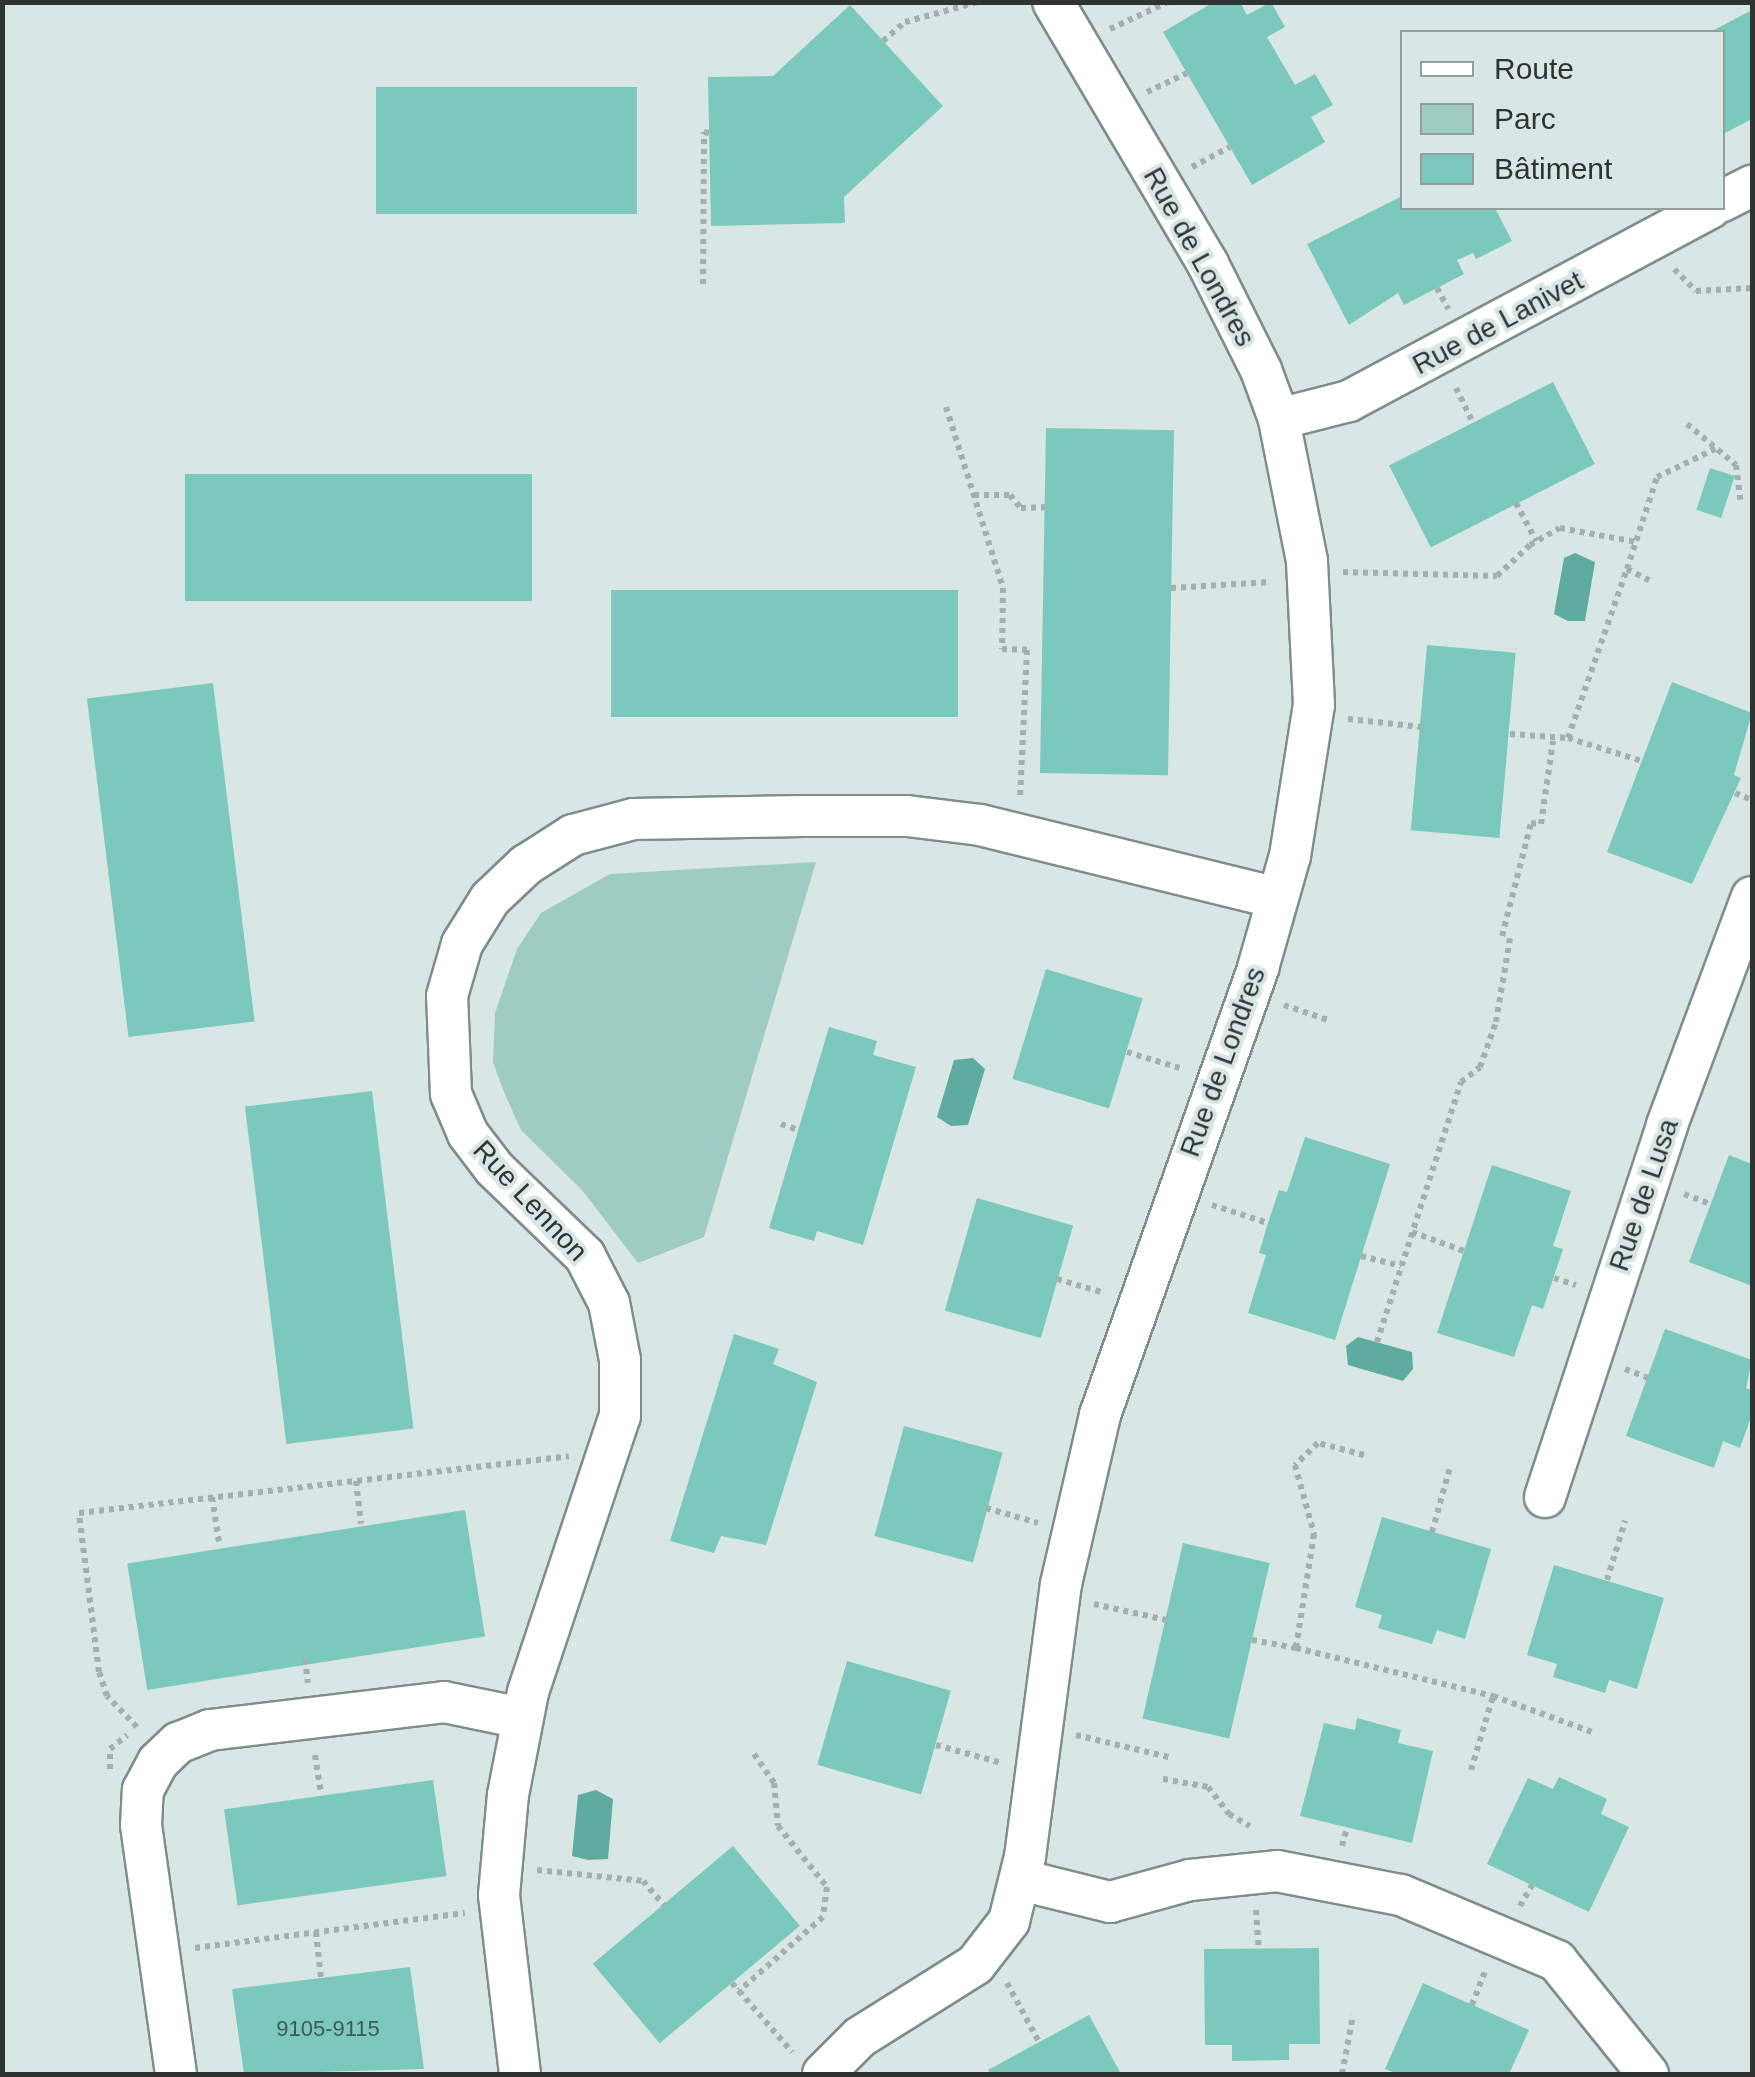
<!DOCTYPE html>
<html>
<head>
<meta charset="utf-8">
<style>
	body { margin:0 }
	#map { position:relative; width:1755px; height:2077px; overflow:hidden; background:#d8e7e4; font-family:Arial,sans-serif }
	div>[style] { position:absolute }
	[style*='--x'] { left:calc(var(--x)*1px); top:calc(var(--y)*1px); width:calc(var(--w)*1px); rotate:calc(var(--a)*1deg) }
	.green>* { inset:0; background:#9eccc3 }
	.water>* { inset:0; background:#5eac9f }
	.building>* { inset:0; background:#7bc9bc; transform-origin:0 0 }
	.path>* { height:6px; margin-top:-3px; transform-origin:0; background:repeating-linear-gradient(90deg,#a4b0ae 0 5px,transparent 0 10px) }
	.roads { filter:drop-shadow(2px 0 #808d8a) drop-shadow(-2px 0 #808d8a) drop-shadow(0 2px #808d8a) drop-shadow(0 -2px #808d8a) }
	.minor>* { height:40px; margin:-20px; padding:0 20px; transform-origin:20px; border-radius:20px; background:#fff }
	span { translate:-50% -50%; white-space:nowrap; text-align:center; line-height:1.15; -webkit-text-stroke:8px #d8e7e4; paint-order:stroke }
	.number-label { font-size:22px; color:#425955 }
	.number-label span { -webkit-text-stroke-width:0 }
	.street-label { font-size:28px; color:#2f3433 }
	.frame { position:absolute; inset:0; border:5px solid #2f3433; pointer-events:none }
	.legend { position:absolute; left:1400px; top:30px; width:325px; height:180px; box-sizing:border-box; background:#d8e7e4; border:2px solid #949f9d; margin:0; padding:12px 18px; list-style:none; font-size:30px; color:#2f3433 }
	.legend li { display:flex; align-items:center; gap:20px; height:50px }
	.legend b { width:50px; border:2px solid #949f9d }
</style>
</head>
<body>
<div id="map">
	<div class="green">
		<div style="clip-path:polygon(816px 862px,704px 1237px,638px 1263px,582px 1190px,521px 1130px,503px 1090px,493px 1062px,495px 1013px,517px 949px,541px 913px,610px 874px)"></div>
	</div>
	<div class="water">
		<div style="clip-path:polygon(1575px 553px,1595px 562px,1585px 621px,1568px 621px,1554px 614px,1564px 558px)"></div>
		<div style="clip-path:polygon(973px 1058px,985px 1069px,968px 1125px,951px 1126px,937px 1117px,954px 1060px)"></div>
		<div style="clip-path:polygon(1358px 1337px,1412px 1352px,1413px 1369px,1403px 1381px,1348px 1365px,1346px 1346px)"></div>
		<div style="clip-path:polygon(596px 1790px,613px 1799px,608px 1859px,588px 1860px,572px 1856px,578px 1795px)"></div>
	</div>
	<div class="building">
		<div style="clip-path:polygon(1214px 2px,1240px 2px,1247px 15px,1271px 2px,1285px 27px,1267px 37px,1295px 85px,1315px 74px,1333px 105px,1311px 117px,1325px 142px,1252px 185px,1163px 32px)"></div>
		<div style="clip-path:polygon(850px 5px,943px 106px,844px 197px,845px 223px,711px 226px,708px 77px,773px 76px)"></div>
		<div style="clip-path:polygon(1752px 10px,1752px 119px,1725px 133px,1722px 32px,1710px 32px)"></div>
		<div style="left:637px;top:87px;width:127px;height:261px;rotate:90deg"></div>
		<div style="clip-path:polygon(1402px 196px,1402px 208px,1495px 208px,1512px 241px,1476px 259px,1473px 253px,1457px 260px,1464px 274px,1404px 305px,1398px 293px,1349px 325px,1307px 244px)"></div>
		<div style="left:1553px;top:382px;width:92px;height:184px;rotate:63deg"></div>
		<div style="left:1046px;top:428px;width:128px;height:345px;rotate:1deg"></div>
		<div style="left:1710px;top:468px;width:26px;height:44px;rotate:18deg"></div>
		<div style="left:532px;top:474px;width:127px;height:347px;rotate:90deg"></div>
		<div style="left:958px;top:590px;width:127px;height:347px;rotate:90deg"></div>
		<div style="left:1427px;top:645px;width:89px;height:186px;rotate:5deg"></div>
		<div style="clip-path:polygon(1672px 682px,1752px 713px,1734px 775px,1741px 778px,1692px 884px,1607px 852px)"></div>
		<div style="left:213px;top:683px;width:341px;height:127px;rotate:83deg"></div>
		<div style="left:1046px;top:969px;width:101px;height:115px;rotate:17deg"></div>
		<div style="clip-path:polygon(829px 1027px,877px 1041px,873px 1055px,916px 1067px,863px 1245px,817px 1231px,814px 1241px,769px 1228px)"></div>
		<div style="left:372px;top:1091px;width:340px;height:128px;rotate:83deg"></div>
		<div style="clip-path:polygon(1305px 1137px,1390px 1164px,1335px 1340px,1248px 1313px,1266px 1255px,1259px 1253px,1268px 1223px,1279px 1190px,1287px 1192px)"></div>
		<div style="clip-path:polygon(1729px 1155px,1752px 1164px,1752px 1286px,1689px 1262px)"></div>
		<div style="clip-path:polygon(1492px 1165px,1571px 1191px,1553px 1246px,1563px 1249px,1543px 1309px,1532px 1305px,1514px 1357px,1437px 1333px)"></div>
		<div style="left:977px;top:1198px;width:100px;height:117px;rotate:16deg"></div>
		<div style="clip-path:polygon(1665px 1329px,1752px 1360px,1746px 1388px,1752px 1391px,1752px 1414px,1740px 1448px,1723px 1441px,1714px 1468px,1626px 1436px)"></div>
		<div style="clip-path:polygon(734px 1334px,779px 1349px,773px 1364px,817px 1382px,766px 1545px,721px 1536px,714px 1553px,670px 1541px)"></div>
		<div style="left:904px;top:1426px;width:102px;height:114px;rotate:15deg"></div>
		<div style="left:465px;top:1510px;width:128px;height:342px;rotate:81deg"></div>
		<div style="clip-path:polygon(1382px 1517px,1491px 1549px,1465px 1639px,1437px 1630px,1432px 1644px,1378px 1628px,1382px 1615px,1355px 1607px)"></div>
		<div style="left:1183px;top:1543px;width:89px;height:180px;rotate:13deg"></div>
		<div style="clip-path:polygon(1554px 1565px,1664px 1598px,1637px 1689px,1609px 1680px,1605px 1693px,1553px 1677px,1557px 1664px,1527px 1655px)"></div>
		<div style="left:847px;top:1661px;width:108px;height:108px;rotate:16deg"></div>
		<div style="clip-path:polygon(1357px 1718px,1401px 1730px,1398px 1743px,1433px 1751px,1412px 1843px,1300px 1816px,1324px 1723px,1355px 1730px)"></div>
		<div style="clip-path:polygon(1559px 1777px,1607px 1799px,1601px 1814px,1629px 1827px,1589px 1912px,1487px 1864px,1528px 1778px,1553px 1789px)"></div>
		<div style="left:433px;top:1780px;width:97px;height:211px;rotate:82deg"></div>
		<div style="left:733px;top:1846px;width:104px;height:183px;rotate:50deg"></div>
		<div style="clip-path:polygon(1319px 1948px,1320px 2044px,1289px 2044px,1289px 2060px,1232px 2061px,1232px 2045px,1205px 2045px,1204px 1949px)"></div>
		<div style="clip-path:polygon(410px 1967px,424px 2069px,244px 2074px,232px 1989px)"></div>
		<div style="clip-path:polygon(1423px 1983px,1529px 2030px,1509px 2074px,1398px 2074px,1385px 2069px)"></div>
		<div style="clip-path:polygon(1089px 2015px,1121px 2074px,990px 2074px,988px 2070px)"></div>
	</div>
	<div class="path">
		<div style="--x:1110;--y:29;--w:64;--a:-25"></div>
		<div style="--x:883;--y:41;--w:29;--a:-41"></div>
		<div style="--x:905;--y:22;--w:76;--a:-15.3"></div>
		<div style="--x:1147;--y:92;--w:44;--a:-25.4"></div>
		<div style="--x:1192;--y:167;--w:43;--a:-27.8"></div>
		<div style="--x:1674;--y:269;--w:31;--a:45"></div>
		<div style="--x:1696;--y:291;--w:56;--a:-3.1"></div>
		<div style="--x:703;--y:284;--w:152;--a:-89.6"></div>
		<div style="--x:704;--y:132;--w:5;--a:11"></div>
		<div style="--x:1437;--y:288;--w:24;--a:62"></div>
		<div style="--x:1456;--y:388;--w:39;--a:64"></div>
		<div style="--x:946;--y:407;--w:190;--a:72.5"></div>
		<div style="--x:1003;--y:588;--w:61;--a:90.9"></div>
		<div style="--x:1002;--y:649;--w:25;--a:2"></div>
		<div style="--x:1027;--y:650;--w:149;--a:92.7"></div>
		<div style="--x:1687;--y:424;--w:64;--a:39.9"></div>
		<div style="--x:1736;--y:465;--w:35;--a:83"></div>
		<div style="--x:974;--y:495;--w:36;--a:0"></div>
		<div style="--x:1010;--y:495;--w:17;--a:50"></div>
		<div style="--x:1021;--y:508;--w:24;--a:-2"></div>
		<div style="--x:1516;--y:503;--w:43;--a:62.2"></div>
		<div style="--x:1627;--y:569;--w:97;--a:-71.9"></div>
		<div style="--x:1657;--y:477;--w:67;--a:-25.8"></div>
		<div style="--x:1343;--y:572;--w:154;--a:1.5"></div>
		<div style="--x:1497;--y:576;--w:45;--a:-43.2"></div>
		<div style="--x:1530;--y:545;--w:34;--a:-30"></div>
		<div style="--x:1560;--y:528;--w:77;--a:10.4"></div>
		<div style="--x:1171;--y:588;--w:99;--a:-3.5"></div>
		<div style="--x:1348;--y:719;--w:74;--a:6.2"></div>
		<div style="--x:1510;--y:734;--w:58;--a:3.9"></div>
		<div style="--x:1568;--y:738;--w:179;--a:-70.8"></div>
		<div style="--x:1627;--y:569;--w:25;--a:27"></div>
		<div style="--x:1568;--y:738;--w:77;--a:17.3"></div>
		<div style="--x:1735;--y:793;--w:18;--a:22"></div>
		<div style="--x:1502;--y:936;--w:117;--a:-75.6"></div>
		<div style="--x:1531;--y:823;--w:10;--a:6"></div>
		<div style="--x:1541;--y:824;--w:84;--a:-81.8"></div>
		<div style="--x:1284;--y:1005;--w:46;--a:18.8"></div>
		<div style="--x:1127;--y:1052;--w:59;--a:16.9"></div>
		<div style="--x:781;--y:1124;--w:18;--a:19"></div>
		<div style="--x:1684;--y:1194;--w:28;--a:21"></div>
		<div style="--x:1212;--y:1205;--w:59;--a:17.8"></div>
		<div style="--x:1412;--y:1232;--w:55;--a:20.1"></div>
		<div style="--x:1361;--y:1256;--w:41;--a:14"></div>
		<div style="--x:1554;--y:1278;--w:23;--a:18"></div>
		<div style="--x:1057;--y:1279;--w:49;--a:16.6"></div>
		<div style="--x:1377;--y:1342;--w:273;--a:-72.1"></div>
		<div style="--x:1461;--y:1082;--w:24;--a:-38"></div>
		<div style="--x:1480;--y:1067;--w:48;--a:-70.4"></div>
		<div style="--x:1496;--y:1022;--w:85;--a:-80.5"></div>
		<div style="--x:1625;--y:1369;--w:25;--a:21"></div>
		<div style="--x:1364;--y:1455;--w:48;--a:-165.4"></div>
		<div style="--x:1318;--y:1443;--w:32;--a:136"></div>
		<div style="--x:1295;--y:1465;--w:72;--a:74.6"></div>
		<div style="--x:1314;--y:1534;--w:115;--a:99"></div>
		<div style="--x:1296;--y:1648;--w:203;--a:13.7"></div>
		<div style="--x:1493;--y:1696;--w:105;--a:20"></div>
		<div style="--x:356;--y:1481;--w:43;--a:83.4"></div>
		<div style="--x:212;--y:1497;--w:46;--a:81.2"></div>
		<div style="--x:986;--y:1508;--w:54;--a:16.1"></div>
		<div style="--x:1432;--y:1532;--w:67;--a:-74.5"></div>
		<div style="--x:1607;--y:1580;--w:62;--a:-73"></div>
		<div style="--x:1094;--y:1604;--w:74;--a:12.5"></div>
		<div style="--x:1252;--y:1640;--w:45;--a:10.3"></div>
		<div style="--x:305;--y:1659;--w:24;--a:83"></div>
		<div style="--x:137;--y:1727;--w:43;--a:-134.1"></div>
		<div style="--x:107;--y:1696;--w:25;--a:-108"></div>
		<div style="--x:99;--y:1672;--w:160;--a:-97.2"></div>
		<div style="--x:79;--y:1513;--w:493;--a:-6.6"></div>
		<div style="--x:1076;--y:1735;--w:95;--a:13.4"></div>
		<div style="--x:936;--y:1745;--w:68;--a:15.3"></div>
		<div style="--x:754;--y:1754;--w:35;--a:55"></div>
		<div style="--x:774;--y:1783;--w:43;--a:84.7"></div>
		<div style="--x:778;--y:1826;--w:78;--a:51.2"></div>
		<div style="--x:827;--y:1887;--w:30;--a:98"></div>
		<div style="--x:823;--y:1917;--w:112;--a:138.6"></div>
		<div style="--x:739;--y:1991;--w:81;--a:49"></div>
		<div style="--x:315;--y:1755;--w:38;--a:81"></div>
		<div style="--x:110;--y:1769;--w:20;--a:-90"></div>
		<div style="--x:110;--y:1749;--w:22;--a:-39"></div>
		<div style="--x:1471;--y:1770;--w:77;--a:-73.4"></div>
		<div style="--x:1163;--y:1779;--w:46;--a:10.1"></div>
		<div style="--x:1208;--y:1787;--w:34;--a:52"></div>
		<div style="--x:1229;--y:1814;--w:24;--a:30"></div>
		<div style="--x:1342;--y:1846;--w:20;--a:-75"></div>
		<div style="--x:537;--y:1870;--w:107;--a:5.9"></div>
		<div style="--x:643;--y:1881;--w:32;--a:49"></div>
		<div style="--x:1520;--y:1906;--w:24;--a:-60"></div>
		<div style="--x:1256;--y:1910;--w:39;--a:86"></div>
		<div style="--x:316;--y:1932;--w:46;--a:83.8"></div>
		<div style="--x:195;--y:1948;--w:272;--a:-7.4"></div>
		<div style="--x:732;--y:1983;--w:11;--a:49"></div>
		<div style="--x:1007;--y:1983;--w:67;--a:61.5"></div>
		<div style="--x:1472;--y:2005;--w:39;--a:-69"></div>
		<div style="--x:1342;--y:2074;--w:60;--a:-79.4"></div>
	</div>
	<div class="roads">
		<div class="minor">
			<div style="--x:1722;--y:201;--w:34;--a:-27"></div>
			<div style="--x:1279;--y:419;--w:72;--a:-14.4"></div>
			<div style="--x:1349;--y:401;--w:409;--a:-28.1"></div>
			<div style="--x:1545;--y:1497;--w:391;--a:-71.8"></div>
			<div style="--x:1667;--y:1125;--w:243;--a:-69.6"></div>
			<div style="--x:1021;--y:1880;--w:92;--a:13.9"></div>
			<div style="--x:1110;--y:1902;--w:83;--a:-15.4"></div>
			<div style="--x:1190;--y:1880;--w:87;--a:-5.9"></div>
			<div style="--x:1277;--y:1871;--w:126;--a:11"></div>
			<div style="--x:1401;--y:1895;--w:169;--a:22.9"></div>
			<div style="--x:1557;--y:1961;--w:145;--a:51.2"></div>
			<div style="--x:176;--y:2074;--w:251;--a:-98"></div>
			<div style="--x:141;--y:1825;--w:35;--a:-87"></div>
			<div style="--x:143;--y:1790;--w:32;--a:-62"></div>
			<div style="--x:158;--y:1762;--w:28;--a:-44"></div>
			<div style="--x:178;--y:1743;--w:35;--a:-22"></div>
			<div style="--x:210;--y:1730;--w:236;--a:-6.8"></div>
			<div style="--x:444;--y:1702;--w:80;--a:11.6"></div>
			<div style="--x:520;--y:2074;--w:180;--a:-96.7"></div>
			<div style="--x:499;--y:1895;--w:100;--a:-84.9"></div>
			<div style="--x:508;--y:1795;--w:105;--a:-79"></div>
			<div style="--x:528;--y:1692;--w:291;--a:-71.6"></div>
			<div style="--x:620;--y:1416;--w:56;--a:-90"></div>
			<div style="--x:620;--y:1360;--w:58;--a:-100.9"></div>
			<div style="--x:609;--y:1303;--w:53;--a:-117.1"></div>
			<div style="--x:585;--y:1256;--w:127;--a:-136"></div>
			<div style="--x:494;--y:1168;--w:43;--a:-127.4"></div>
			<div style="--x:468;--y:1134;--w:43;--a:-113"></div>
			<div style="--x:451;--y:1094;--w:98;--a:-92.3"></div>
			<div style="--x:447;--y:996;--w:54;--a:-73.9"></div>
			<div style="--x:462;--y:944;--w:53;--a:-58.1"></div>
			<div style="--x:490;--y:899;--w:50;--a:-43.4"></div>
			<div style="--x:526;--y:865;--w:56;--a:-32.6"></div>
			<div style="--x:573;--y:835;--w:62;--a:-14.9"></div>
			<div style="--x:633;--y:819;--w:170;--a:-1"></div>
			<div style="--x:803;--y:816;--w:104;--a:0"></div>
			<div style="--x:907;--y:816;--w:74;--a:7"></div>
			<div style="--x:980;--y:825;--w:306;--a:13.8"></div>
			<div style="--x:823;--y:2074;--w:52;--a:-45"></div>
			<div style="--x:860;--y:2037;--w:136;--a:-32.1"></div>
			<div style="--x:975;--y:1965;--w:56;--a:-52.3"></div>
			<div style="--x:1009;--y:1921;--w:66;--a:-76"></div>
			<div style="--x:1025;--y:1857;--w:275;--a:-82.5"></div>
			<div style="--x:1061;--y:1584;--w:173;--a:-77"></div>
			<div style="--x:1100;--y:1415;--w:474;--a:-70.5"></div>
			<div style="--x:1258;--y:968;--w:116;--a:-74.1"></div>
			<div style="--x:1290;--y:856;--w:153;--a:-81"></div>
			<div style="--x:1314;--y:705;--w:144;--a:-92.8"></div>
			<div style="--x:1307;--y:561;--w:145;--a:-101.2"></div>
			<div style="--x:1279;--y:419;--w:52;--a:-110.2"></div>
			<div style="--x:1261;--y:370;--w:119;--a:-116.6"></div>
			<div style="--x:1208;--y:264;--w:304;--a:-120.6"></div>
		</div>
	</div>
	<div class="number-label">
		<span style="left:328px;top:2029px">9105-9115</span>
	</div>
	<div class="street-label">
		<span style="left:1199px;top:257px;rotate:61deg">Rue de Londres</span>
		<span style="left:1498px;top:323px;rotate:-28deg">Rue de Lanivet</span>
		<span style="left:1223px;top:1062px;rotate:-70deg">Rue de Londres</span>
		<span style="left:1644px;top:1195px;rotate:-71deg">Rue de Lusa</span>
		<span style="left:530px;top:1201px;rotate:47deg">Rue Lennon</span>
	</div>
	<div class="frame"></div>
	<ul class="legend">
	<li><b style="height:12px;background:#fff"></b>Route</li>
	<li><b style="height:28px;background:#9eccc3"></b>Parc</li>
	<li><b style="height:28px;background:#7bc9bc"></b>Bâtiment</li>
	</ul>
</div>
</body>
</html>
